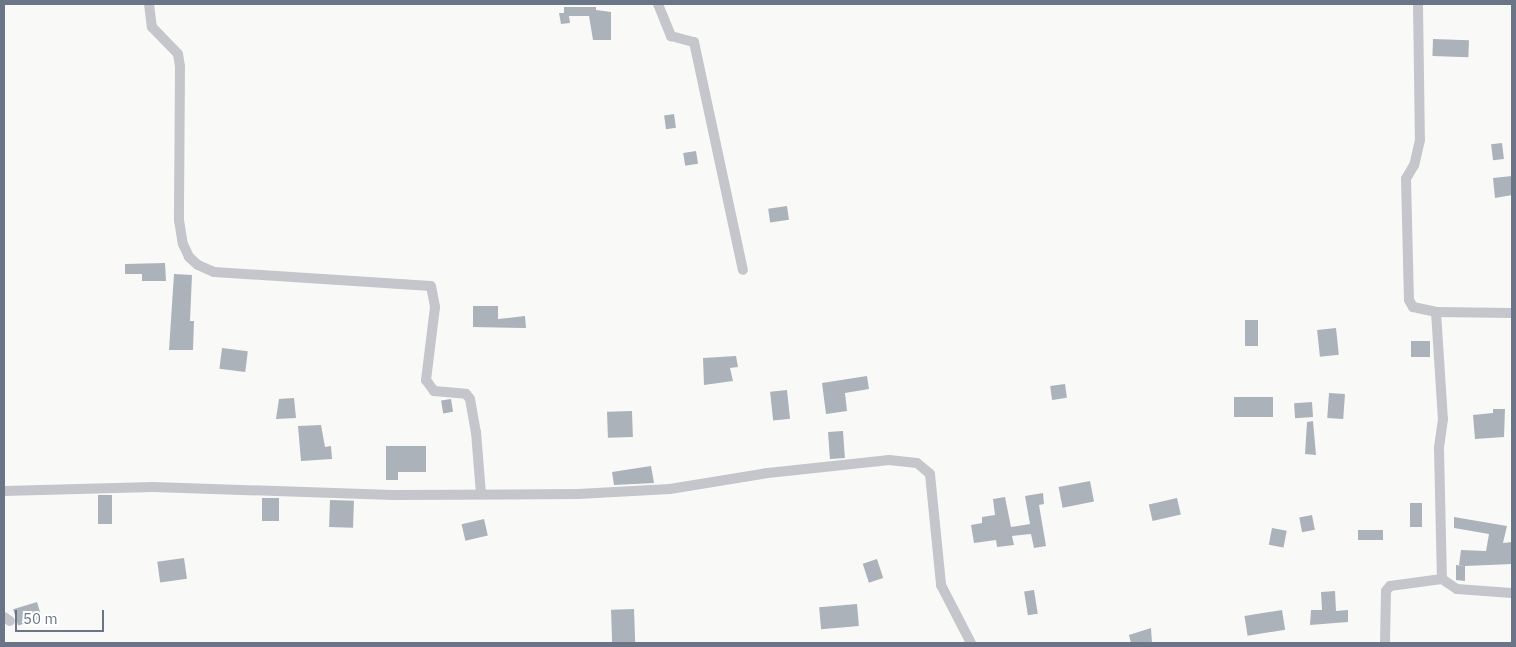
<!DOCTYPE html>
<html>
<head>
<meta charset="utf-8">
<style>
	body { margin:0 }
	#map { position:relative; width:1516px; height:647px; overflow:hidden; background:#f9faf8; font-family:"IBM Plex Sans",sans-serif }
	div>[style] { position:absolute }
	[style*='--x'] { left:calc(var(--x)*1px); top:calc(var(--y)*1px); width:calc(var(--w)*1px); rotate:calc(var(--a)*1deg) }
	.building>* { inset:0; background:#acb2ba; transform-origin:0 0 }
	.minor>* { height:10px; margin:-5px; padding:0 5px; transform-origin:5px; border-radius:5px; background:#c4c6cb }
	span { translate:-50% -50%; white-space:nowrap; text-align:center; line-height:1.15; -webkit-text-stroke:5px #fff; paint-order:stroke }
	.frame { position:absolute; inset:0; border:5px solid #6a7588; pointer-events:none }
	.scale { position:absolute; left:15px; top:610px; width:89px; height:22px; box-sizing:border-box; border:2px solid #6a7588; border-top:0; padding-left:6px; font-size:15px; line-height:18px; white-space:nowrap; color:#6a7588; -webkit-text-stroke:4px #fff; paint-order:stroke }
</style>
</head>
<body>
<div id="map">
	<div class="building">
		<div style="clip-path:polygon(564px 7px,596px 7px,596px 10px,611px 12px,611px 40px,593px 40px,589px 16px,569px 16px,570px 23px,561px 24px,559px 13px,564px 13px)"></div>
		<div style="left:1433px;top:39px;width:36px;height:17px;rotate:2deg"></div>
		<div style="left:674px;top:114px;width:14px;height:10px;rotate:82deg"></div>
		<div style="left:1502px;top:143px;width:16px;height:11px;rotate:83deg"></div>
		<div style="left:696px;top:151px;width:13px;height:13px;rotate:81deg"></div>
		<div style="clip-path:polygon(1512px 176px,1512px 195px,1495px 198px,1493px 178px)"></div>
		<div style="left:787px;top:206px;width:14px;height:19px;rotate:82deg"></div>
		<div style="clip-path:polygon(165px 263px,166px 281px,142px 281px,142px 274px,125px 274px,125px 264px)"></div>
		<div style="clip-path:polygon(174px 274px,192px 275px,190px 321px,194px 321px,193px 350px,169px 350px)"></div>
		<div style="clip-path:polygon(473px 306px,498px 306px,498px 319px,525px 316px,526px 328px,473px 327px)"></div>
		<div style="left:1245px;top:320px;width:13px;height:26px"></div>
		<div style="left:1336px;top:328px;width:27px;height:19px;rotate:84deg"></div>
		<div style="left:1430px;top:341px;width:16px;height:19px;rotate:90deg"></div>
		<div style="left:222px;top:348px;width:26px;height:21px;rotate:7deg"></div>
		<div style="clip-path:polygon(736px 356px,738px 367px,730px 368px,733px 381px,704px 385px,703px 358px)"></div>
		<div style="clip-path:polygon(867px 376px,869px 389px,845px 393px,847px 411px,826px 414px,822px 383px)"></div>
		<div style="left:1065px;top:384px;width:14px;height:15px;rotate:82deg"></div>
		<div style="left:787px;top:390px;width:29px;height:17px;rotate:84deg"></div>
		<div style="left:1329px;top:393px;width:16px;height:25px;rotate:4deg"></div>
		<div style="left:1234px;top:397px;width:39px;height:20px"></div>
		<div style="clip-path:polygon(294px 398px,296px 418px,276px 419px,279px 399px)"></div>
		<div style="left:451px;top:399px;width:13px;height:10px;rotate:81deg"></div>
		<div style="left:1312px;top:402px;width:15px;height:18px;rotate:86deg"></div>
		<div style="clip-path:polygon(1493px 409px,1505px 409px,1504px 437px,1475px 439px,1473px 415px,1493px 413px)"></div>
		<div style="left:632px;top:411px;width:26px;height:25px;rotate:88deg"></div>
		<div style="clip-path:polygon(1313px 421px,1316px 455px,1305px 454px,1307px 422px)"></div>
		<div style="clip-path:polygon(321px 425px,325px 447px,331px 446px,332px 459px,301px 461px,298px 426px)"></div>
		<div style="left:843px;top:431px;width:27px;height:15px;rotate:86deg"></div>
		<div style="clip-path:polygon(386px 446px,426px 446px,426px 472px,398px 472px,398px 480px,386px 480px)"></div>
		<div style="clip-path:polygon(651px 466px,654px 483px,614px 485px,612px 472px)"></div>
		<div style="left:1090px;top:481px;width:21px;height:32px;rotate:79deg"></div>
		<div style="clip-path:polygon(1043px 493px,1044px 504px,1039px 505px,1046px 546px,1034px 548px,1031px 534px,1012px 536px,1014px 545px,997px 547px,996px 540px,974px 543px,971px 525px,982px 523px,982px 517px,995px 515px,993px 499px,1005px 497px,1011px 527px,1030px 524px,1025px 496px)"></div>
		<div style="left:98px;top:495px;width:14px;height:29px"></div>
		<div style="left:262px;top:498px;width:17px;height:23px"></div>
		<div style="left:1177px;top:498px;width:17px;height:29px;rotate:77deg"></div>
		<div style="left:330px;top:500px;width:24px;height:27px;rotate:2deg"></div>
		<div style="left:1410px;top:503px;width:12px;height:24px"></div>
		<div style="left:1312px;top:515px;width:15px;height:13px;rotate:79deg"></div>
		<div style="clip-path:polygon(1454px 517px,1507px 526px,1503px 543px,1512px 542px,1512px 564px,1465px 566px,1465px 581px,1456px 580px,1456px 565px,1464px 566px,1459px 565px,1461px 550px,1486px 551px,1489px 534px,1454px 528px)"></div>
		<div style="left:484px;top:519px;width:17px;height:23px;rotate:77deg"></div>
		<div style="left:1272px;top:528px;width:15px;height:17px;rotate:11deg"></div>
		<div style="left:1358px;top:530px;width:25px;height:10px"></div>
		<div style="left:184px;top:558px;width:21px;height:27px;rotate:82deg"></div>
		<div style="left:877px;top:559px;width:20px;height:15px;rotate:72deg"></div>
		<div style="left:1034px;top:590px;width:24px;height:10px;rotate:81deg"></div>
		<div style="clip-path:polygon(1335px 591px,1336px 611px,1348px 610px,1348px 622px,1310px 625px,1311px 610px,1322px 610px,1321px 592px)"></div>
		<div style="left:37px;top:602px;width:17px;height:25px;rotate:73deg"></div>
		<div style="left:857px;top:604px;width:22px;height:38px;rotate:85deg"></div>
		<div style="left:634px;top:609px;width:33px;height:23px;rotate:88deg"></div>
		<div style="left:1282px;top:610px;width:20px;height:38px;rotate:81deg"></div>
		<div style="clip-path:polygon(1151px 628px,1152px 643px,1131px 643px,1129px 635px)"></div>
	</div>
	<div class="minor">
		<div style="--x:149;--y:4;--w:23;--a:83"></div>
		<div style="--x:152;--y:27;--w:37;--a:46"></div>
		<div style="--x:178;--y:54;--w:12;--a:81"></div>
		<div style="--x:180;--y:66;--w:154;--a:90.4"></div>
		<div style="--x:179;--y:220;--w:24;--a:81"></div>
		<div style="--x:183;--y:244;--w:14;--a:65"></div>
		<div style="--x:189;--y:257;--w:12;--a:42"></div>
		<div style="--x:198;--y:265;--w:17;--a:24"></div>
		<div style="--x:214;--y:272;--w:217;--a:3.7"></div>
		<div style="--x:431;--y:286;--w:21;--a:79"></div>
		<div style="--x:435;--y:307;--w:74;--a:97"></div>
		<div style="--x:426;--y:380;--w:14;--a:54"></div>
		<div style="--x:434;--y:391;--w:32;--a:5"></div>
		<div style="--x:466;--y:394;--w:6;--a:51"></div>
		<div style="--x:470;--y:399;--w:34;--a:80"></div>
		<div style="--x:476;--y:432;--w:62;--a:85.4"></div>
		<div style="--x:658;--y:4;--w:35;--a:68"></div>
		<div style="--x:671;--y:36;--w:24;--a:15"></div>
		<div style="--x:694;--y:42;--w:233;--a:77.9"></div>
		<div style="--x:1418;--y:4;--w:136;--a:89.2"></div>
		<div style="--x:1420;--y:140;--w:26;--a:103"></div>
		<div style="--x:1414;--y:165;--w:16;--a:120"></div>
		<div style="--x:1406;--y:179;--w:121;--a:88.6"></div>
		<div style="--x:1409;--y:300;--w:8;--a:60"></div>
		<div style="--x:1413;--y:307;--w:24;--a:12"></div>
		<div style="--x:1436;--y:312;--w:76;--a:0.8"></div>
		<div style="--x:1436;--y:312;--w:107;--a:86.3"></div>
		<div style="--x:1443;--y:419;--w:30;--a:98"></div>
		<div style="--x:1439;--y:449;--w:130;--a:88.7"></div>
		<div style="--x:4;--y:491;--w:149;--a:-1.5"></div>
		<div style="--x:153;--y:487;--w:240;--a:1.9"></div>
		<div style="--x:393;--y:495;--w:185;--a:-0.3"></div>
		<div style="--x:578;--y:494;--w:92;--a:-3.1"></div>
		<div style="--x:670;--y:489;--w:99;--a:-9.3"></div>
		<div style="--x:768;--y:473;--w:122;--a:-6.1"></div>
		<div style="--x:889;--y:460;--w:28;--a:6"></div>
		<div style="--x:917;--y:463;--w:17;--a:40"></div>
		<div style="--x:930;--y:474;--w:112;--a:84.3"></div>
		<div style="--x:941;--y:585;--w:65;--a:62.7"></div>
		<div style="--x:4;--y:617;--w:7;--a:34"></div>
		<div style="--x:1385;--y:643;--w:52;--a:-88.9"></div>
		<div style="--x:1386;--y:591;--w:6;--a:-51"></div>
		<div style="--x:1390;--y:586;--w:52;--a:-7.7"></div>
		<div style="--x:1442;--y:579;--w:18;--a:34"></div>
		<div style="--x:1457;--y:589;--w:55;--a:4.2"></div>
	</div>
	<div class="frame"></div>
	<div class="scale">50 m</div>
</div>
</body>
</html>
